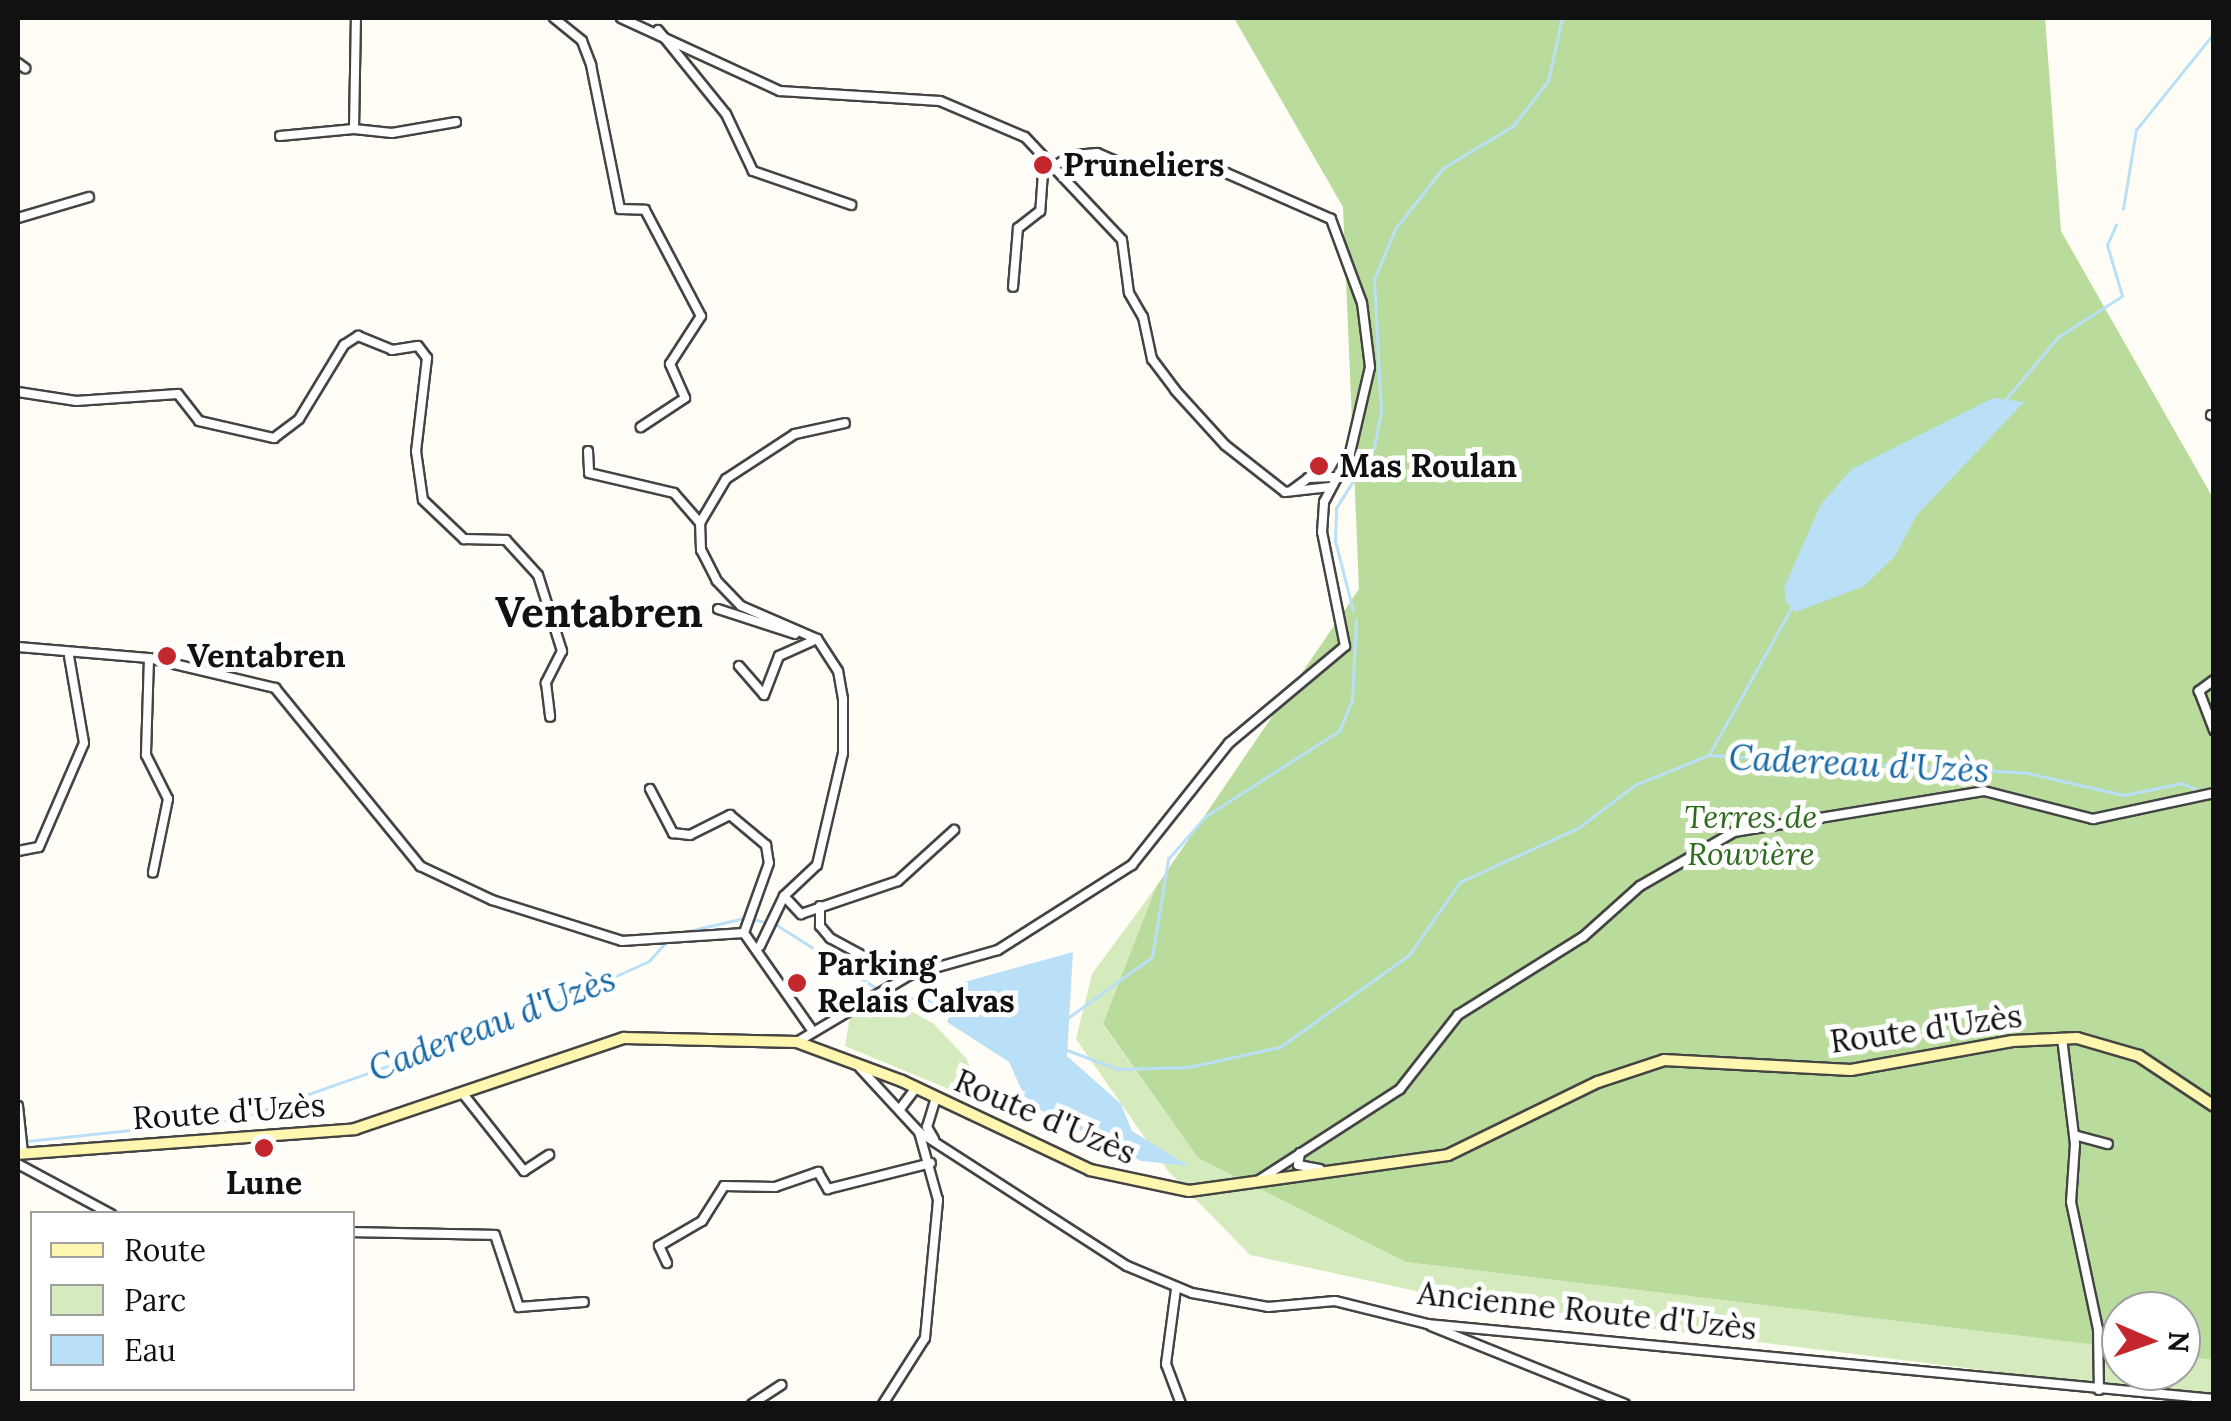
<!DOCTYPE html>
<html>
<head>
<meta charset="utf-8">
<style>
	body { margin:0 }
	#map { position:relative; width:2231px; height:1421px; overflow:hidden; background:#fffdf5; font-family:Lora,serif }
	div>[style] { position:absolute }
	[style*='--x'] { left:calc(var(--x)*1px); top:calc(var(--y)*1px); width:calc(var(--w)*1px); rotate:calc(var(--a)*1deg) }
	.green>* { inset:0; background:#d5ebbd }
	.forest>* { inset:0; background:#b9dc9c }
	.water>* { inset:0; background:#b9e0f7 }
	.stream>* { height:2.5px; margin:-1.25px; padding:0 1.25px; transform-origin:1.25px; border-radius:1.25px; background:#b9e0f7 }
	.roads { filter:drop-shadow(2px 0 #444) drop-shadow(-2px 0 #444) drop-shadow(0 2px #444) drop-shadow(0 -2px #444) }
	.street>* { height:8px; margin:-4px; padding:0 4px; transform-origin:4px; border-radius:4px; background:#fff }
	.secondary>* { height:10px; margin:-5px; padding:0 5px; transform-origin:5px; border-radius:5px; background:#fff6b0 }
	.dots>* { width:28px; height:28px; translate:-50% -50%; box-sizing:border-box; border:5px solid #fff; border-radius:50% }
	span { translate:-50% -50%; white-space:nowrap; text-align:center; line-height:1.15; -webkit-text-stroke:10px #fff; paint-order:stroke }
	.poi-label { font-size:32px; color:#111; font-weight:700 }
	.left { translate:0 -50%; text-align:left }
	.park-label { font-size:32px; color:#2f6b1f; font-style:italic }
	.street-label { font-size:32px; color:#111 }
	.water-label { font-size:35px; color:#1768a6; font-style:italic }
	.district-label { font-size:42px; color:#111; font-weight:700 }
	.frame { position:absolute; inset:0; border:20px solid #111; pointer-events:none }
	.legend { position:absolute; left:30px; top:1211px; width:325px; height:180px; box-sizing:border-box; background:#fff; border:2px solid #a0a0a0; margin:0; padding:12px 18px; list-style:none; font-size:30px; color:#111 }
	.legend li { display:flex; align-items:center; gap:20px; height:50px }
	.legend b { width:50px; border:2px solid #a0a0a0 }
	.north { position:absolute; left:2101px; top:1291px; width:100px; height:100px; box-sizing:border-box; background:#fff; border:2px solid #a0a0a0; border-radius:50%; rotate:92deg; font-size:28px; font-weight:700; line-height:40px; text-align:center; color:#111 }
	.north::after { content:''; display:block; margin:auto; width:35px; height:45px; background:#c4262e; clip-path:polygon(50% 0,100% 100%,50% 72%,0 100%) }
</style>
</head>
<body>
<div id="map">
	<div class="green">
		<div style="clip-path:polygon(1156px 887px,1103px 1025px,1198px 1158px,1406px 1262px,2121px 1348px,2121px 1371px,2181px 1371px,2181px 1356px,2213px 1360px,2213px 1399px,1504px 1310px,1250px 1255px,1168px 1171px,1076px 1039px,1092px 974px)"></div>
		<div style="clip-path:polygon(881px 994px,934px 1024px,966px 1058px,982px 1093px,963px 1095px,845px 1046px,851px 1011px)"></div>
	</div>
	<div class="forest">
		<div style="clip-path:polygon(1234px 18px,2045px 18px,2061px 231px,2213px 498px,2213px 1360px,2181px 1356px,2181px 1311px,2121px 1311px,2121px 1348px,1406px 1262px,1198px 1158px,1103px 1024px,1156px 887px,1359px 589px,1343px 207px)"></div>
	</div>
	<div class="water">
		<div style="clip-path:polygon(1993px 398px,2024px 402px,1917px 515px,1895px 556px,1864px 586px,1796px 612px,1787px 604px,1784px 588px,1821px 504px,1852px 469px)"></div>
		<div style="clip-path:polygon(1073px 952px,1067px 1056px,1121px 1104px,1132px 1131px,1189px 1166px,1141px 1161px,1028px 1104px,1009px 1062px,947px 1022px,964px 982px)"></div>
	</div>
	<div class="stream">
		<div style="--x:2123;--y:209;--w:80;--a:-80.7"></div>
		<div style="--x:2136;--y:130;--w:124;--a:-51.2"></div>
		<div style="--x:2005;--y:400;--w:82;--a:-49.9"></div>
		<div style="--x:2058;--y:337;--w:76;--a:-32.6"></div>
		<div style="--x:2122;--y:296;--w:53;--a:-106.4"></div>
		<div style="--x:2107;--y:245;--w:22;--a:-66"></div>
		<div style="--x:1353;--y:611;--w:72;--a:-104.4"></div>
		<div style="--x:1335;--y:541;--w:33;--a:-88"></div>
		<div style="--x:1336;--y:508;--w:71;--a:-57.7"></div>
		<div style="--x:1374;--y:448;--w:36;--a:-79"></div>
		<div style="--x:1381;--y:413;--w:134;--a:-93"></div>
		<div style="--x:1374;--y:279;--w:54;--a:-67.2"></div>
		<div style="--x:1395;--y:229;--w:78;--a:-51.8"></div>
		<div style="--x:1443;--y:168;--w:82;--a:-31"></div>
		<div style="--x:1513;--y:126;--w:57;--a:-52.1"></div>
		<div style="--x:1548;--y:81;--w:65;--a:-77.5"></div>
		<div style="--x:1710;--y:753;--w:167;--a:-60.7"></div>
		<div style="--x:753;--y:919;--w:25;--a:14"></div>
		<div style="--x:777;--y:925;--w:122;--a:32.3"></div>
		<div style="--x:676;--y:934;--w:71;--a:-13.1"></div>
		<div style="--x:887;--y:994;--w:71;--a:8.9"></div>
		<div style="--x:1065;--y:1020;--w:107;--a:-35.9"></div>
		<div style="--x:1152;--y:957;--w:99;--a:-80.7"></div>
		<div style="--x:1168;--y:859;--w:57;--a:-48.5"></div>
		<div style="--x:1206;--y:816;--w:158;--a:-32.6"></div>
		<div style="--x:1339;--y:731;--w:34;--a:-67"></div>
		<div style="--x:1352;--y:700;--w:80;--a:-87.1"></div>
		<div style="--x:1062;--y:1048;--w:60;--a:20.6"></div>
		<div style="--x:1118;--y:1069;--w:71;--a:-1.6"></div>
		<div style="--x:1189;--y:1067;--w:93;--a:-12.4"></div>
		<div style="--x:1280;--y:1047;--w:158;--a:-35.5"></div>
		<div style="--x:1409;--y:955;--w:89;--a:-55.1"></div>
		<div style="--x:1460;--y:882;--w:130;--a:-24.6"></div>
		<div style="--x:1578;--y:828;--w:71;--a:-37"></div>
		<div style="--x:1635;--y:785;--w:80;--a:-22.1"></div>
		<div style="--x:1709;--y:755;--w:319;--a:3.2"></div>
		<div style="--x:2027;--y:773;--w:99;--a:12.8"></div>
		<div style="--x:2124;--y:795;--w:59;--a:-11.7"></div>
		<div style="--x:2182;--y:783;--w:17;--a:25"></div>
		<div style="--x:18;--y:1142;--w:224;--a:-6.1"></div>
		<div style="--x:241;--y:1118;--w:294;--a:-19.5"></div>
		<div style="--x:518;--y:1020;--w:144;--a:-24.2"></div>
		<div style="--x:649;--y:961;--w:25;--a:-48"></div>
	</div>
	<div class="roads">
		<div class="street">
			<div style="--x:554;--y:18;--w:36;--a:39"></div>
			<div style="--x:582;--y:41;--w:26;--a:69"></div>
			<div style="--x:591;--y:65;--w:147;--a:78.6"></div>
			<div style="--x:620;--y:209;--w:25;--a:2"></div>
			<div style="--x:645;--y:210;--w:120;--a:62.2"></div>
			<div style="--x:701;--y:316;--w:57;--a:122.9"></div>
			<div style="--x:670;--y:364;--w:37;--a:66"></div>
			<div style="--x:685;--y:398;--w:53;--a:146.6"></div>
			<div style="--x:621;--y:18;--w:175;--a:24.7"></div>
			<div style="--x:780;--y:91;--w:160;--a:3.6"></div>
			<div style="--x:940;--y:101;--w:92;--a:23"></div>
			<div style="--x:1025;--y:137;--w:141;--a:46.7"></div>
			<div style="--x:1122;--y:240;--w:53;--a:82.5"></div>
			<div style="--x:1129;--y:293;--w:28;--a:60"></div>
			<div style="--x:1143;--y:317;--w:43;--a:77.9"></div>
			<div style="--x:1152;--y:359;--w:39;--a:53"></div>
			<div style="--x:1175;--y:390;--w:74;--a:47.7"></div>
			<div style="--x:1225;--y:445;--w:76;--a:38.1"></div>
			<div style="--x:1285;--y:492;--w:45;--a:-6.3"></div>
			<div style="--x:658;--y:30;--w:108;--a:51"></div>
			<div style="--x:726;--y:114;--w:63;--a:64.7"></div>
			<div style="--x:753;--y:171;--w:104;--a:19.1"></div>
			<div style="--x:18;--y:63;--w:9;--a:36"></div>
			<div style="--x:354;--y:129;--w:38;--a:6"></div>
			<div style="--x:392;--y:133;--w:65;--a:-9.8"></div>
			<div style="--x:280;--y:136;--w:74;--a:-5.4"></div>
			<div style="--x:354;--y:129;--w:111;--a:-89"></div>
			<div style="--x:18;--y:218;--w:74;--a:-16.5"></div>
			<div style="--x:18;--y:392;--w:59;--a:8.8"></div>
			<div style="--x:76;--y:401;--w:102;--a:-3.9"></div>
			<div style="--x:178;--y:394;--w:34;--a:52"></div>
			<div style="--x:199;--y:421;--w:77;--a:12.8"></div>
			<div style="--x:274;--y:438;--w:31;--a:-37"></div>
			<div style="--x:299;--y:419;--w:87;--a:-58.7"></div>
			<div style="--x:344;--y:345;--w:17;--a:-33"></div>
			<div style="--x:358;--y:336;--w:37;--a:22"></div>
			<div style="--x:392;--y:350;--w:26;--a:-9"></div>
			<div style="--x:418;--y:346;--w:15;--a:53"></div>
			<div style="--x:427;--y:358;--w:94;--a:96.7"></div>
			<div style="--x:416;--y:451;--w:49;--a:81.9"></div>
			<div style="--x:423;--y:500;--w:57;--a:43.6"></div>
			<div style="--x:464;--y:539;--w:42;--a:1.4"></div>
			<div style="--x:506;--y:540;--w:47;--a:47.6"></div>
			<div style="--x:538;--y:575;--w:80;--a:72.5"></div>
			<div style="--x:562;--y:651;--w:36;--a:117"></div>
			<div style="--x:546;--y:683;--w:34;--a:83"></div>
			<div style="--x:2211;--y:415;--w:3;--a:18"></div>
			<div style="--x:588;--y:451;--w:22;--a:87"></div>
			<div style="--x:589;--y:473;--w:87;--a:13.2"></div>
			<div style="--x:674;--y:493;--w:40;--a:49"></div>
			<div style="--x:1291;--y:491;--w:21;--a:-37"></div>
			<div style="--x:1308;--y:478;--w:26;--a:-2"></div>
			<div style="--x:718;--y:609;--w:81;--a:18"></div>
			<div style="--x:18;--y:647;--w:131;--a:4.8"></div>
			<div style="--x:149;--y:658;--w:130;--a:13.4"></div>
			<div style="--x:275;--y:688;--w:230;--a:50.8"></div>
			<div style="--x:420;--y:866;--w:80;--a:25.3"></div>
			<div style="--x:492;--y:900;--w:136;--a:17.5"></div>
			<div style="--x:622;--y:941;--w:122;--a:-3.8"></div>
			<div style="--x:744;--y:933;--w:118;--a:55"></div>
			<div style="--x:149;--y:658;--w:97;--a:91.8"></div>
			<div style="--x:146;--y:755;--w:49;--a:63.4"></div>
			<div style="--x:168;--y:799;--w:75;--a:101.6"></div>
			<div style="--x:739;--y:666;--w:38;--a:49"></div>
			<div style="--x:764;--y:695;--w:42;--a:-69"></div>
			<div style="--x:779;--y:656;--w:42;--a:-24.1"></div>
			<div style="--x:2214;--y:680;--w:19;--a:144"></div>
			<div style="--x:2199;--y:691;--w:42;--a:69"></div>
			<div style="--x:650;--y:789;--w:50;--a:62.4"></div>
			<div style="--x:673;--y:833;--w:17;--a:7"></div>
			<div style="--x:690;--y:835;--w:45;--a:-26.6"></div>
			<div style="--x:730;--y:815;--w:47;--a:39.8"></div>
			<div style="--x:766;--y:845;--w:18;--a:81"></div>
			<div style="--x:769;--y:863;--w:74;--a:109.7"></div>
			<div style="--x:18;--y:851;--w:21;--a:-11"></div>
			<div style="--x:39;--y:847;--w:113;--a:-66.6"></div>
			<div style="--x:84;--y:743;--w:88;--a:-99.8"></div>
			<div style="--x:784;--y:896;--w:25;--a:47"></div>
			<div style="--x:801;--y:914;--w:102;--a:-18.8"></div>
			<div style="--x:898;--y:881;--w:76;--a:-42.3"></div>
			<div style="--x:820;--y:906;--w:20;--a:90"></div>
			<div style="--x:820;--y:926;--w:16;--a:50"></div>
			<div style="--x:830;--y:938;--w:84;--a:28.4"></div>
			<div style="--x:760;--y:946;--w:55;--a:-64.4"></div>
			<div style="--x:784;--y:896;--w:45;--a:-43.2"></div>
			<div style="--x:817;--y:865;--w:115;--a:-76.9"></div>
			<div style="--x:843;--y:753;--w:54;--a:-90"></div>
			<div style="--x:843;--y:699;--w:28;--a:-100"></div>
			<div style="--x:838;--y:671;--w:38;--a:-123"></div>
			<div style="--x:817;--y:639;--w:83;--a:-156.5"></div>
			<div style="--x:741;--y:606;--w:35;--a:-134"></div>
			<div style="--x:717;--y:581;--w:35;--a:-117"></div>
			<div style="--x:701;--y:550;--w:27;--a:-92"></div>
			<div style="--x:700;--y:523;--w:51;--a:-59.4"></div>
			<div style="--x:726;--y:479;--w:82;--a:-33.1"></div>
			<div style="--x:795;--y:434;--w:51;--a:-12.4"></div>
			<div style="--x:2062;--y:1038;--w:107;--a:83"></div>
			<div style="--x:2075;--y:1144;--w:58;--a:93.9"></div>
			<div style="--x:2071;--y:1202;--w:130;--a:78"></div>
			<div style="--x:2098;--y:1329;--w:61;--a:89.1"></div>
			<div style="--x:797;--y:1042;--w:131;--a:-30.7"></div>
			<div style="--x:910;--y:975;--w:91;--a:-15.9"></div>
			<div style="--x:998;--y:950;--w:159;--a:-32.4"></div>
			<div style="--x:1132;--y:865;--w:156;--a:-51.5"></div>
			<div style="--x:1229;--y:743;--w:151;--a:-39.9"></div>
			<div style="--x:1345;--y:646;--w:116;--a:-101.4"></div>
			<div style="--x:1322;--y:532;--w:30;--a:-86"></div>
			<div style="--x:1324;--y:502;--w:55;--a:-62"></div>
			<div style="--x:1350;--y:453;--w:88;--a:-76.9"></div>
			<div style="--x:1370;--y:367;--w:64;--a:-97.1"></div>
			<div style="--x:1362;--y:303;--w:90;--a:-110.3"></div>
			<div style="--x:1331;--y:219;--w:115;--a:-156.3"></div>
			<div style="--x:1226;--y:173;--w:85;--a:-179.3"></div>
			<div style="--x:1141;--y:172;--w:48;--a:-156.6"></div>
			<div style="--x:1097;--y:153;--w:23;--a:175"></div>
			<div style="--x:1074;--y:155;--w:35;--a:151"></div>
			<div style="--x:1043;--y:172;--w:39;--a:94"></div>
			<div style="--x:1040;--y:211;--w:28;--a:142"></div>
			<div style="--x:1018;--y:228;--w:59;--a:94.8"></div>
			<div style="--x:860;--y:1068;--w:87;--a:47.3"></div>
			<div style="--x:919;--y:1132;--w:247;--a:32.8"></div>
			<div style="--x:1127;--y:1266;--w:70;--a:22.6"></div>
			<div style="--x:1192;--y:1293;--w:77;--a:10.4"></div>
			<div style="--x:1268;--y:1307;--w:67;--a:-5.1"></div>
			<div style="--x:1335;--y:1301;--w:95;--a:14"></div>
			<div style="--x:1427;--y:1324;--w:791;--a:5.44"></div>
			<div style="--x:464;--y:1095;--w:97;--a:51.7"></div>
			<div style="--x:524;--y:1171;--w:30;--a:-33"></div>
			<div style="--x:18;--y:1106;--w:47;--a:83.9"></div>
			<div style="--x:900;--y:1109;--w:26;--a:-53"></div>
			<div style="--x:2074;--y:1135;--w:35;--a:15"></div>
			<div style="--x:934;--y:1139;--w:14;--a:-120"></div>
			<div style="--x:927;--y:1127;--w:31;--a:-73"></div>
			<div style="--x:1300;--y:1153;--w:12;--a:99"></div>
			<div style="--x:1298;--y:1165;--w:22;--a:10"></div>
			<div style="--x:18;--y:1164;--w:106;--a:28.3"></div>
			<div style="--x:1259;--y:1180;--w:168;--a:-32.8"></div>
			<div style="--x:1400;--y:1089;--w:94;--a:-51.9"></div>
			<div style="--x:1458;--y:1015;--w:147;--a:-32"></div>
			<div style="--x:1583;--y:937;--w:76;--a:-41.8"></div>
			<div style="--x:1640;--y:886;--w:108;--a:-29.9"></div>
			<div style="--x:1734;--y:832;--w:253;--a:-9.3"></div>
			<div style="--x:1984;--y:791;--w:113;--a:14.4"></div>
			<div style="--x:2093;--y:819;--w:124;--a:-12.1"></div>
			<div style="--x:352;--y:1232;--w:143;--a:1.2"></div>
			<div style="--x:495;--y:1235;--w:76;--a:71.6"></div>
			<div style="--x:519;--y:1307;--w:65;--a:-4.4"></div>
			<div style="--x:667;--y:1263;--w:19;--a:-115"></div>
			<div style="--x:659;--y:1246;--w:50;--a:-30.2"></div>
			<div style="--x:702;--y:1221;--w:41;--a:-57.8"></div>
			<div style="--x:724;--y:1186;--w:51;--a:1.1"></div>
			<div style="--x:775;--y:1187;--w:46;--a:-19.2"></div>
			<div style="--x:818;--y:1172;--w:20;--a:60"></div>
			<div style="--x:828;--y:1189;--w:106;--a:-14.2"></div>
			<div style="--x:1176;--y:1289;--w:76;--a:97.6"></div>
			<div style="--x:1166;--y:1364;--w:43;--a:69.4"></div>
			<div style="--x:1431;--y:1326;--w:209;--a:21.9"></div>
			<div style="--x:752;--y:1404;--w:35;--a:-33"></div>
			<div style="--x:883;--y:1404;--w:78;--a:-57.5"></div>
			<div style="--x:925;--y:1338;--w:139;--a:-84.6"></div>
			<div style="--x:938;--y:1200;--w:71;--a:-105.6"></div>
		</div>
		<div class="secondary">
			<div style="--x:18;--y:1154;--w:338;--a:-4.2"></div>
			<div style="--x:355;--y:1129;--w:284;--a:-18.7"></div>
			<div style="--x:624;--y:1038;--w:173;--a:1.3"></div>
			<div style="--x:797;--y:1042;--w:112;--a:20.4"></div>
			<div style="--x:902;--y:1081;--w:208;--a:25.3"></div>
			<div style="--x:1090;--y:1170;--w:101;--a:12"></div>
			<div style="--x:1189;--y:1191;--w:261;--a:-7.9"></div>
			<div style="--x:1448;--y:1155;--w:167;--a:-26"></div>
			<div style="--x:1598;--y:1082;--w:70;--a:-18.4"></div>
			<div style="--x:1664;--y:1060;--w:187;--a:3.1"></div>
			<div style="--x:1851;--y:1070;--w:164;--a:-10.2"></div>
			<div style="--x:2012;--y:1041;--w:65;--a:-2.6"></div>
			<div style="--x:2077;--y:1038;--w:65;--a:16.2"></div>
			<div style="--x:2139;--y:1056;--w:90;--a:33.7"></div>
		</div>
	</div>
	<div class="dots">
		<div style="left:1043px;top:165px;background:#c4262e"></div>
		<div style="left:1319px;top:466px;background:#c4262e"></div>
		<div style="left:167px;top:656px;background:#c4262e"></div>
		<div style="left:797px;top:983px;background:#c4262e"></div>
		<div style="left:264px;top:1148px;background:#c4262e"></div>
	</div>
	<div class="poi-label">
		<span class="left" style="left:1063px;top:165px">Pruneliers</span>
		<span class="left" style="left:1339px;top:466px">Mas Roulan</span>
		<span class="left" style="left:187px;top:656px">Ventabren</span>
		<span class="left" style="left:817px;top:983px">Parking<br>Relais Calvas</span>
		<span style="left:264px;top:1183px">Lune</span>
	</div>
	<div class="park-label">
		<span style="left:1751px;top:836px">Terres de<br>Rouvière</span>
	</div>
	<div class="street-label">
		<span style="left:1926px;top:1029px;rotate:-8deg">Route d'Uzès</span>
		<span style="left:229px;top:1112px;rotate:-4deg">Route d'Uzès</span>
		<span style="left:1045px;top:1117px;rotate:23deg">Route d'Uzès</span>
		<span style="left:1587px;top:1311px;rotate:6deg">Ancienne Route d'Uzès</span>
	</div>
	<div class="water-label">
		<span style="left:1859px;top:764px;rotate:3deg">Cadereau d'Uzès</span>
		<span style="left:492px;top:1024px;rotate:-21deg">Cadereau d'Uzès</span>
	</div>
	<div class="district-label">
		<span style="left:599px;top:612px">Ventabren</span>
	</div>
	<div class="frame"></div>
	<ul class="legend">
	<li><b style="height:12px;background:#fff6b0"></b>Route</li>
	<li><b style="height:28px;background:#d5ebbd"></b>Parc</li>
	<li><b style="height:28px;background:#b9e0f7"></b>Eau</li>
	</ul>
	<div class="north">N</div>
</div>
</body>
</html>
